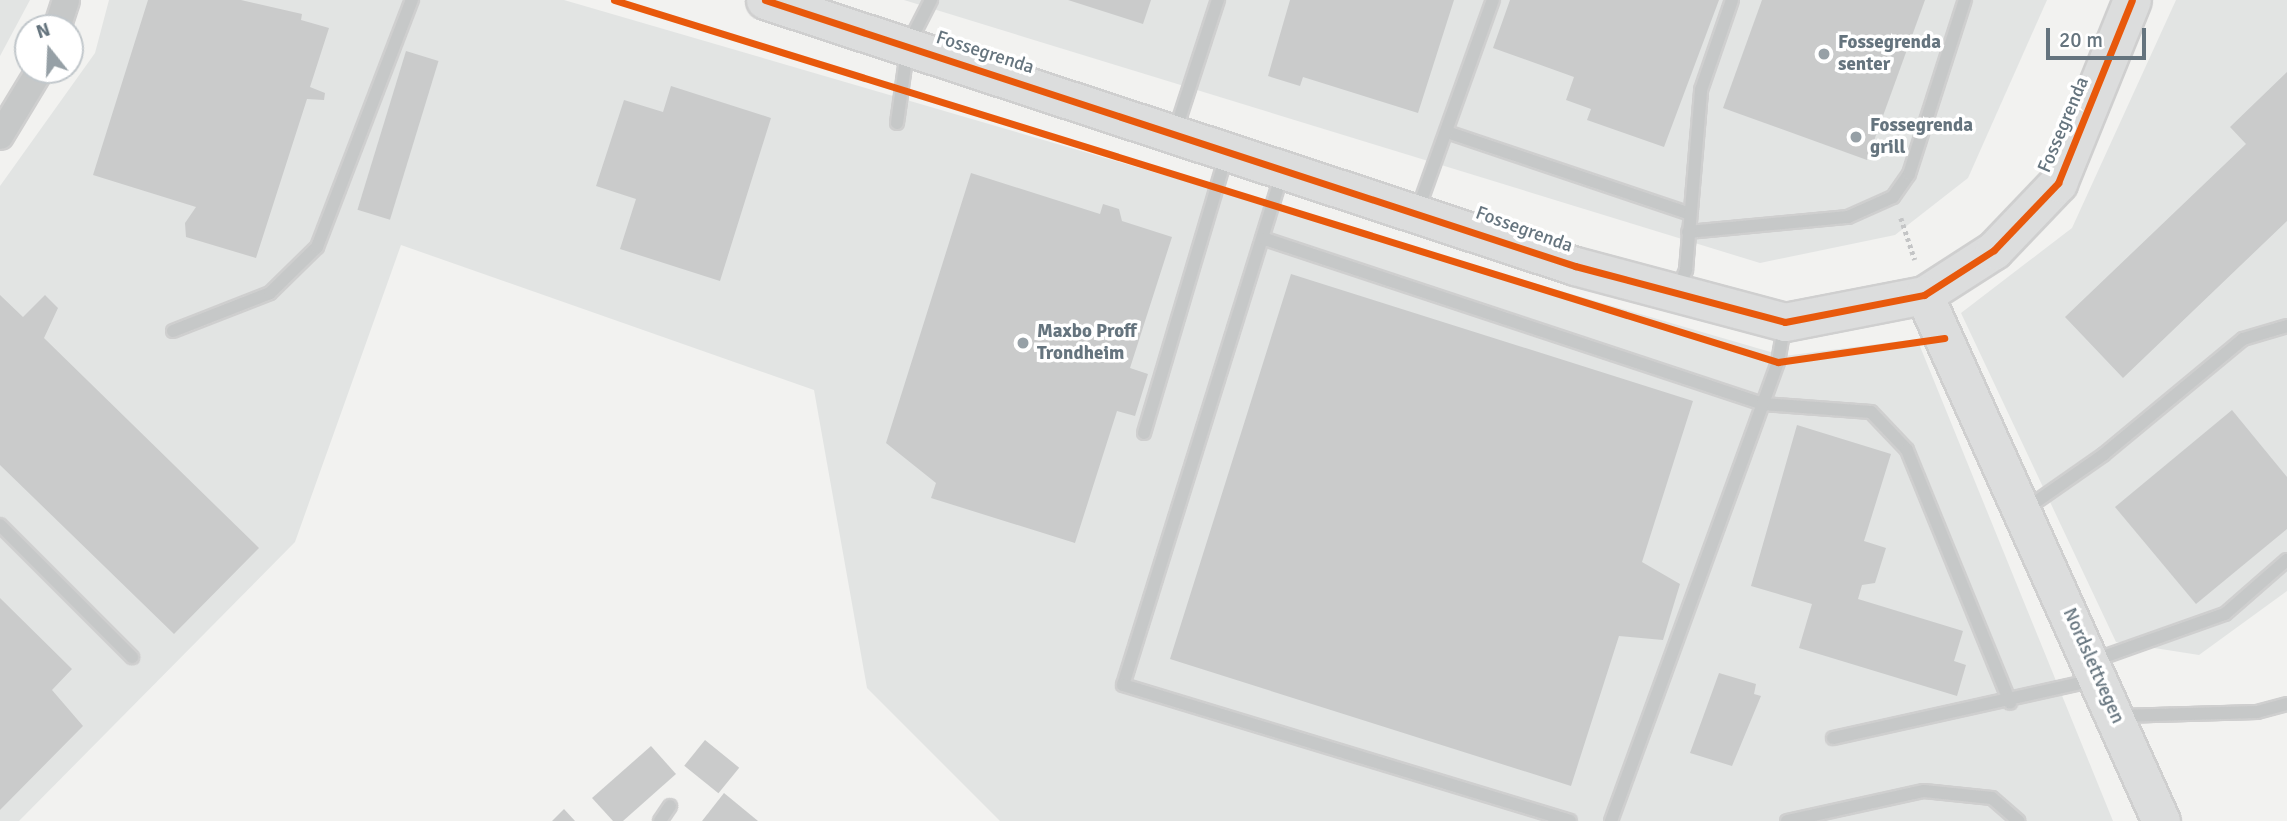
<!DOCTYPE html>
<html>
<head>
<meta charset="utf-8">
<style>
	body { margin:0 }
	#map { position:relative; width:2287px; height:821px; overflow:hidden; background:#f2f2f0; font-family:Signika,sans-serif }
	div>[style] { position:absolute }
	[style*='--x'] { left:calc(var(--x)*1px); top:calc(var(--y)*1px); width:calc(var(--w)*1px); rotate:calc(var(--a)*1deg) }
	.built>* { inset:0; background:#e2e4e3 }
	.building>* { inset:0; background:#cacbcb; transform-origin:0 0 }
	.path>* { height:4.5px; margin-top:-2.25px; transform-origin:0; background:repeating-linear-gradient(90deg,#c4c5c6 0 3.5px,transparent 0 7px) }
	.roads { filter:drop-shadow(2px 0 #cfcfcf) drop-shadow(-2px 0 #cfcfcf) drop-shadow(0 2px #cfcfcf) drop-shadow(0 -2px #cfcfcf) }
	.lane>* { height:12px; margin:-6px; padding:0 6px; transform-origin:6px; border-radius:6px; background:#c6c8c8 }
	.street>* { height:26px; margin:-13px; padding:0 13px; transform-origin:13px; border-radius:13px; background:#c6c8c8 }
	.secondary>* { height:37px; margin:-18.5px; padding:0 18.5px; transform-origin:18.5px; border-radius:18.5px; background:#dcdddd }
	.cycleway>* { height:7px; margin:-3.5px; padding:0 3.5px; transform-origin:3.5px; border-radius:3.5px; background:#e8590c }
	.dots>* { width:19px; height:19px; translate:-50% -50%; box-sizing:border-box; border:4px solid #fff; border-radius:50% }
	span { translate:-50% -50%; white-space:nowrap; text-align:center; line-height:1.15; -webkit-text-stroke:7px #fff; paint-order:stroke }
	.poi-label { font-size:19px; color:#65747e; font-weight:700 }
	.left { translate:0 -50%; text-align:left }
	.street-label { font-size:19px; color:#65747e }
	.north { position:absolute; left:14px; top:14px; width:70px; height:70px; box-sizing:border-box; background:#fff; border:2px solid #c1c7cb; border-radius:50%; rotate:342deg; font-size:19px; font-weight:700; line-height:28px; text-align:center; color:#65747e }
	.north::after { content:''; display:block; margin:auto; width:24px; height:32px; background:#96a0a6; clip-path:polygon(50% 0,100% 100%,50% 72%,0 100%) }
	.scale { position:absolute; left:2046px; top:28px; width:100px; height:32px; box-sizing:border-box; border:4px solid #65747e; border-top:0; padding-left:9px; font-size:21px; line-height:24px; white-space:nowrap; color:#65747e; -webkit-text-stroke:5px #fff; paint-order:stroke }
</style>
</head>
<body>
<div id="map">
	<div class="built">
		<div style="clip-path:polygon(0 0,30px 0,0 56px)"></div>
		<div style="clip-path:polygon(109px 0,564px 0,1784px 356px,1917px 339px,2113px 821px,1000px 821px,867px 688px,814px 390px,401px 245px,295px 542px,19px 821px,0 821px,0 186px,95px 53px)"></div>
		<div style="clip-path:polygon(904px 0,2047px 0,1968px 178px,1895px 235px,1760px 263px)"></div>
		<div style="clip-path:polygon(2176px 0,2287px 0,2287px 591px,2199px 655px,2116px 642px,1961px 313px,2072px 228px)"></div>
	</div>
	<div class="building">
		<div style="clip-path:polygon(148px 0,241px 0,302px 14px,301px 20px,329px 28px,310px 87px,325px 93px,324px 100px,307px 99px,256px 258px,186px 237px,185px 223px,196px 207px,93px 175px)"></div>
		<div style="clip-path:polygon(1068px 0,1151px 0,1143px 24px)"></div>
		<div style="clip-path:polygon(1290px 0,1454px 0,1418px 113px,1303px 77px,1300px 86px,1268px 76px)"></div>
		<div style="clip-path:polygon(1510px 0,1719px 0,1664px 147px,1587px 120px,1591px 109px,1566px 100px,1574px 77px,1493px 48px)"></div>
		<div style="clip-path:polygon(1762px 0,1925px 0,1867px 160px,1723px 108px)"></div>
		<div style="left:406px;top:51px;width:34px;height:166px;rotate:17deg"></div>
		<div style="clip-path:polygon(2287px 72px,2287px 221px,2123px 378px,2065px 317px,2246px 144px,2230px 127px)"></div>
		<div style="clip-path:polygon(671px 86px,771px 118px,720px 281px,620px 249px,636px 199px,596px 186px,624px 100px,663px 112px)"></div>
		<div style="clip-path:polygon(971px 173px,1100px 214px,1103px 204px,1119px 209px,1122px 221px,1172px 237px,1130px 368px,1148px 374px,1135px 416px,1117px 411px,1075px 543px,931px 498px,936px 483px,886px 443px)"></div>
		<div style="clip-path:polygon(1291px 274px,1693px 401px,1642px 562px,1680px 584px,1663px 640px,1619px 636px,1571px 786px,1170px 659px)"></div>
		<div style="clip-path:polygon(0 295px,23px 317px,45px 295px,58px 308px,44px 338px,259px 548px,174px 634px,0 465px)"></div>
		<div style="clip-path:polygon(2232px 410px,2287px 477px,2287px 529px,2196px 604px,2115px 507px)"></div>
		<div style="clip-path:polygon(1797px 425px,1891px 454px,1864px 541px,1886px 548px,1875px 583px,1862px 585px,1858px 599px,1963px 631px,1954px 661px,1966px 665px,1957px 696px,1799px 648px,1812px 604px,1751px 586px)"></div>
		<div style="clip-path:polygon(0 598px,72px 669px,52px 690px,83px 726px,0 810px)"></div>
		<div style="clip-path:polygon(1719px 673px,1756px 684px,1754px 694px,1761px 696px,1732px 766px,1690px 753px)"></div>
		<div style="left:705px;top:740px;width:44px;height:33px;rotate:39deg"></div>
		<div style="clip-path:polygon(651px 746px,676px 774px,623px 821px,613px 821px,592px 798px)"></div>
		<div style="clip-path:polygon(724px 793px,758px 821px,702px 821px)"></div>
		<div style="clip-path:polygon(564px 809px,575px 821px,552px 821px)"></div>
	</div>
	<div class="path">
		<div style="--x:1901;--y:218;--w:44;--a:71.6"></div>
	</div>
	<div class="roads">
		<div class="lane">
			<div style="--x:897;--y:123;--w:79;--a:-82"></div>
			<div style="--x:908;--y:45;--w:51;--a:-62.9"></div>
			<div style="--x:1175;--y:132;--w:139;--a:-72"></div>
			<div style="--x:1447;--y:132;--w:256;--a:18.6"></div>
			<div style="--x:1282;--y:174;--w:535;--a:107.28"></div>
			<div style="--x:1123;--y:685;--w:467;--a:16.9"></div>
			<div style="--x:1418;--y:209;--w:222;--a:-70.3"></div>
			<div style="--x:1688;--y:232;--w:161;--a:-5.4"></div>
			<div style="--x:1848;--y:217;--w:49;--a:-24"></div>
			<div style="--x:1893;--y:197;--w:28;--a:-55"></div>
			<div style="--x:1909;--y:174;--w:183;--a:-72.2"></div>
			<div style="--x:1265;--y:239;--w:525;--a:18.33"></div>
			<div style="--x:1763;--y:404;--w:108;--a:4.2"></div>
			<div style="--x:1871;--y:412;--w:52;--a:46.5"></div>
			<div style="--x:1907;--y:450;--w:273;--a:67.8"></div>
			<div style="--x:1678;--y:290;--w:22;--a:-68"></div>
			<div style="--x:1686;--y:270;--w:181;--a:-85.2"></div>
			<div style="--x:1701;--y:90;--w:95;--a:-71"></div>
			<div style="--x:173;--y:331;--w:104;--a:-21.4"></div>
			<div style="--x:270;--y:293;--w:66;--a:-44.4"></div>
			<div style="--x:317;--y:247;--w:265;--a:-69"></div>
			<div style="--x:1144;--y:433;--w:289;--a:-73.5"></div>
			<div style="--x:2023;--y:511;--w:98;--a:-35"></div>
			<div style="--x:2103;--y:455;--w:182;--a:-39.6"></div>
			<div style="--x:2243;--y:339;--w:46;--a:-16.5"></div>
			<div style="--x:0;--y:525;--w:187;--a:45"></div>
			<div style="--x:2092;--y:661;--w:141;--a:-19.5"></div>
			<div style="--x:2225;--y:614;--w:82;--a:-41.1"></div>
			<div style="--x:2120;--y:716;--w:137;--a:-1.7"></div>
			<div style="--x:2257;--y:712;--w:31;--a:-15"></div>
			<div style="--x:1833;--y:738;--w:268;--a:-12.5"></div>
			<div style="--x:660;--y:821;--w:18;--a:-56"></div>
			<div style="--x:1611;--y:821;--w:488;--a:-70"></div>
			<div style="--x:1778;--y:362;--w:40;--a:-80"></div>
			<div style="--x:1787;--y:821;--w:140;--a:-12.4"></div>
			<div style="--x:1924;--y:791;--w:68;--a:5.9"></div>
			<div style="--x:1992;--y:798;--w:35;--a:41"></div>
		</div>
		<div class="street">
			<div style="--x:57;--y:28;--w:29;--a:-72"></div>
			<div style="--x:0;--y:136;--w:77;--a:-58.8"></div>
		</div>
		<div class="secondary">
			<div style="--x:765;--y:0;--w:853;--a:18.18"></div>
			<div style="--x:1575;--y:266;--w:217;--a:14.9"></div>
			<div style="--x:1785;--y:322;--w:142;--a:-11"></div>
			<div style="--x:1924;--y:295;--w:83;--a:-32.7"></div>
			<div style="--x:1994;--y:250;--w:93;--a:-46.3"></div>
			<div style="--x:2058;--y:183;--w:197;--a:-68"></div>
			<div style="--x:1924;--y:295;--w:577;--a:65.75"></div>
		</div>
	</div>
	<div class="cycleway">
		<div style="--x:614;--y:0;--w:1219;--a:17.28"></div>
		<div style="--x:1778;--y:362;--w:168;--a:-8.2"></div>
		<div style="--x:765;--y:0;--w:853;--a:18.18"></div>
		<div style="--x:1575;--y:266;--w:217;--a:14.9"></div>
		<div style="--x:1785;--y:322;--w:142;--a:-11"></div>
		<div style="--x:1924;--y:295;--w:83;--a:-32.7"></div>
		<div style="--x:1994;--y:250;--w:93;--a:-46.3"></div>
		<div style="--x:2058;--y:183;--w:197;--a:-68"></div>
	</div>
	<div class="dots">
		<div style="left:1824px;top:54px;background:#96a0a6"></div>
		<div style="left:1856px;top:137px;background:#96a0a6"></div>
		<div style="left:1023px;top:343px;background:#96a0a6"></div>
	</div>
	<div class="poi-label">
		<span class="left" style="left:1838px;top:54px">Fossegrenda<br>senter</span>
		<span class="left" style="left:1870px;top:137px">Fossegrenda<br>grill</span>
		<span class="left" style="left:1037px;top:343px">Maxbo Proff<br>Trondheim</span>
	</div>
	<div class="street-label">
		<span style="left:985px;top:53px;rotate:18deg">Fossegrenda</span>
		<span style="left:2064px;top:125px;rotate:-67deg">Fossegrenda</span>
		<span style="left:1524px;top:230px;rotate:20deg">Fossegrenda</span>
		<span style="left:2093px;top:666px;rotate:66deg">Nordslettvegen</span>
	</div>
	<div class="north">N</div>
	<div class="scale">20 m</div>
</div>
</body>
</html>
